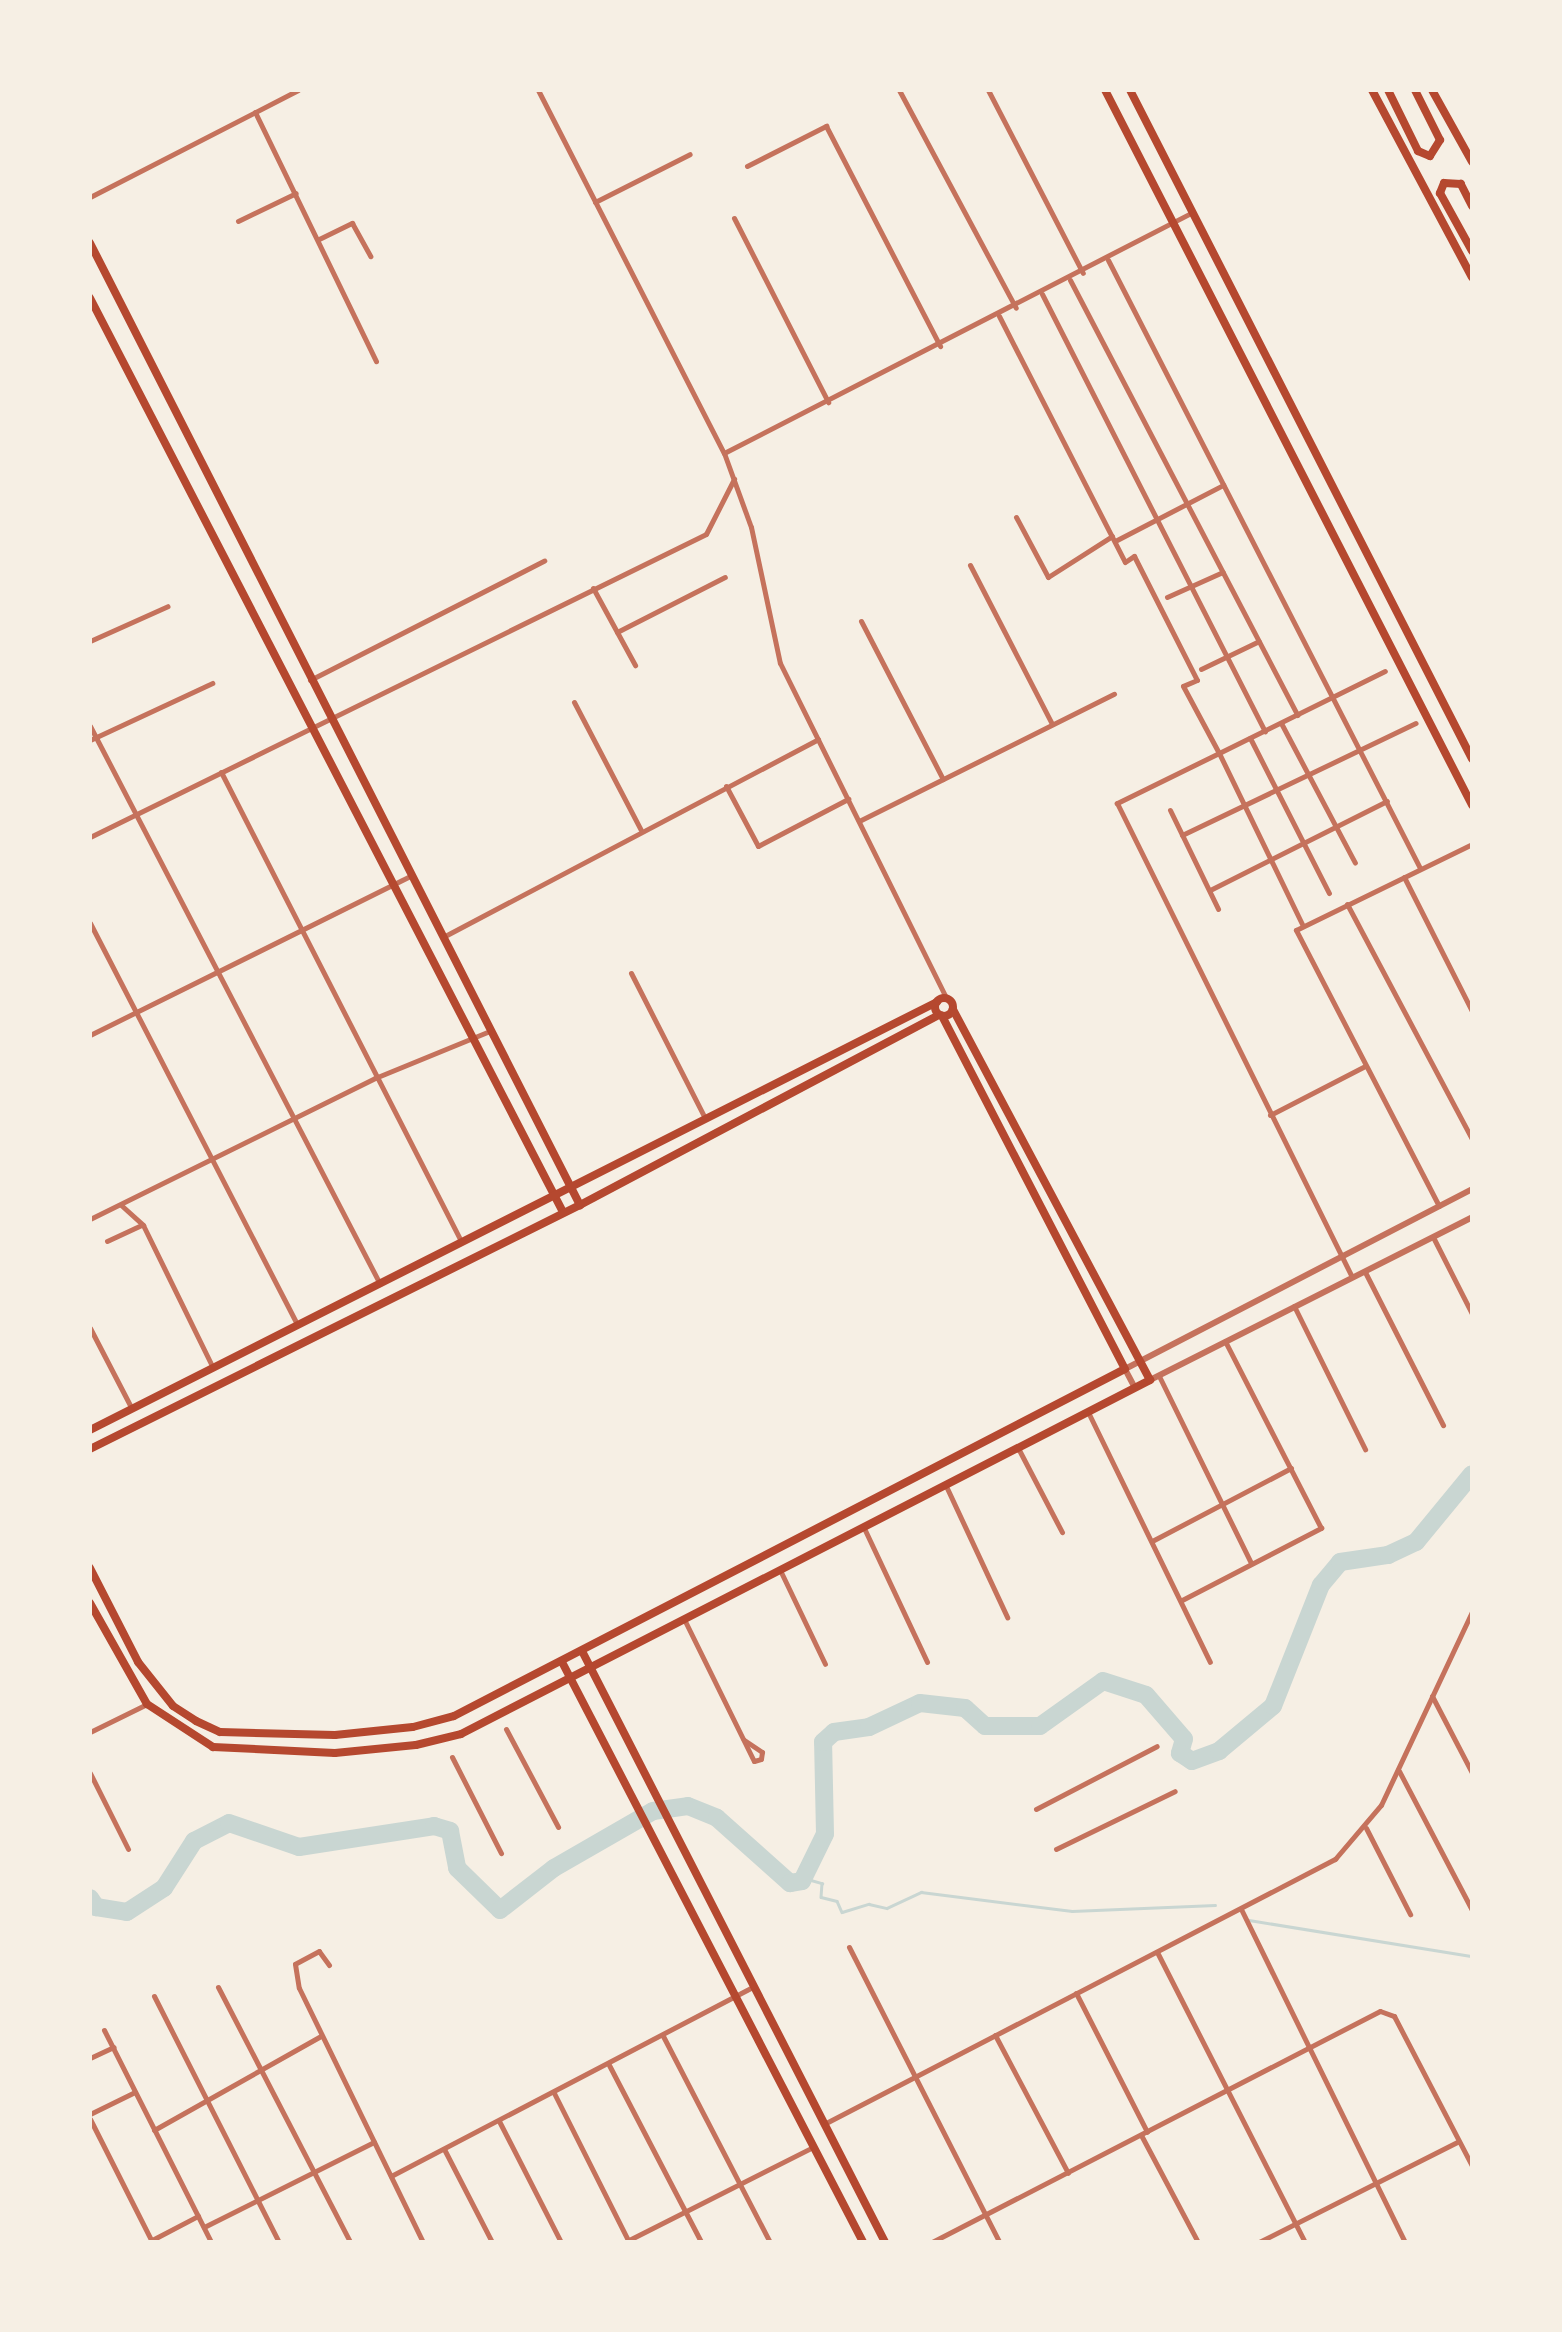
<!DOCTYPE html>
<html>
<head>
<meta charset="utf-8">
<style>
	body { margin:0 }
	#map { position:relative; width:1562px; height:2332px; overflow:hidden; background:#f6efe4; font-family:Cabin,sans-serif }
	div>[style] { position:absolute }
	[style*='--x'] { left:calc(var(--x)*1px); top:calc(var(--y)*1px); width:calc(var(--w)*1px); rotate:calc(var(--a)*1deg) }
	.stream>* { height:2.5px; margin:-1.25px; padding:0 1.25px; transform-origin:1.25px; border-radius:1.25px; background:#c9d6d2 }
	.river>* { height:18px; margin:-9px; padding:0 9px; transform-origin:9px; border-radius:9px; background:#c9d6d2 }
	.minor>* { height:5px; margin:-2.5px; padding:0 2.5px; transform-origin:2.5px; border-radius:2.5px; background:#c5725c }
	.tertiary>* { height:6px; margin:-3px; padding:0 3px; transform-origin:3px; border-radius:3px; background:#c5725c }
	.secondary>* { height:8px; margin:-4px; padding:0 4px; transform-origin:4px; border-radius:4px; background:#b5482f }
	.secondary>.ring { margin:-4px; padding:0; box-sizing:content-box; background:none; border:8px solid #b5482f; border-radius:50% }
	.primary>* { height:8px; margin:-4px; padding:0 4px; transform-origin:4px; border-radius:4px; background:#b5482f }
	span { translate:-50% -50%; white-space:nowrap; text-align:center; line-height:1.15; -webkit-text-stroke:8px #f6efe4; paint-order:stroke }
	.frame { position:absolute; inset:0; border:92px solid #f6efe4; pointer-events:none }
</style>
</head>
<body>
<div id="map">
	<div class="stream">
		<div style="--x:804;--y:1878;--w:19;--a:16"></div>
		<div style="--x:822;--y:1883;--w:14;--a:94"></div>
		<div style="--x:821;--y:1897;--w:16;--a:14"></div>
		<div style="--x:837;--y:1901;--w:12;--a:66"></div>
		<div style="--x:842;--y:1912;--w:28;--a:-17"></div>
		<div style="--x:869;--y:1904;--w:18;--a:13"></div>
		<div style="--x:887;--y:1908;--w:38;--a:-25"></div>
		<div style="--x:921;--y:1892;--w:152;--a:7.2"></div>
		<div style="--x:1072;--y:1911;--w:143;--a:-2.4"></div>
		<div style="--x:1249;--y:1920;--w:226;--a:9.2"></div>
	</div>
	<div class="river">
		<div style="--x:90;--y:1898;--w:11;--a:56"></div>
		<div style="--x:96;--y:1907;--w:31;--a:9"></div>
		<div style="--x:127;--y:1912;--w:44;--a:-33"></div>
		<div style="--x:164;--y:1888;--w:56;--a:-57.4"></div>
		<div style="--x:194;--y:1841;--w:39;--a:-27"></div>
		<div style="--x:229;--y:1823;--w:74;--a:18.9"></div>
		<div style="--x:299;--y:1847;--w:137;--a:-8.8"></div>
		<div style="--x:434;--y:1826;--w:17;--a:17"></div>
		<div style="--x:450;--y:1831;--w:38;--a:79"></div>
		<div style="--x:457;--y:1868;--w:60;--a:44.3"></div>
		<div style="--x:500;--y:1910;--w:68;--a:-37.9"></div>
		<div style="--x:554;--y:1868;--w:114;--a:-29.9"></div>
		<div style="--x:653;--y:1811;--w:35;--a:-8"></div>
		<div style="--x:688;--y:1806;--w:31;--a:22"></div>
		<div style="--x:717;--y:1818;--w:98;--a:41.7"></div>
		<div style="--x:790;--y:1883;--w:12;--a:-9"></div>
		<div style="--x:802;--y:1881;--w:52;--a:-63.9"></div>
		<div style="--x:825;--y:1834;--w:92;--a:-91.2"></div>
		<div style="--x:823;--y:1742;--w:15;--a:-42"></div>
		<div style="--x:834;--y:1732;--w:35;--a:-8"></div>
		<div style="--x:869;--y:1727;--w:56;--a:-25.2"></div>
		<div style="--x:920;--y:1703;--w:45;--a:6.3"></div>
		<div style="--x:965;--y:1708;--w:27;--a:42"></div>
		<div style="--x:985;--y:1726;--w:55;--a:0"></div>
		<div style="--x:1040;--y:1726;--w:77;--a:-35.5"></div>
		<div style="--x:1103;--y:1681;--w:45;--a:18"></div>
		<div style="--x:1146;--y:1695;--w:58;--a:49.2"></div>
		<div style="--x:1184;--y:1739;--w:15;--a:106"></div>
		<div style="--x:1180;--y:1753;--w:14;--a:34"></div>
		<div style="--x:1192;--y:1761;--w:29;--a:-20"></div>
		<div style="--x:1219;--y:1751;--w:70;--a:-39.8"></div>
		<div style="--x:1273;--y:1706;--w:130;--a:-68.4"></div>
		<div style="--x:1321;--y:1585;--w:30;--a:-50"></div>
		<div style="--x:1340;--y:1562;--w:49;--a:-8.3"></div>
		<div style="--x:1388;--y:1555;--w:31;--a:-25"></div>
		<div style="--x:1416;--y:1542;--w:88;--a:-50.5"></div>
	</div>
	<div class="minor">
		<div style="--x:538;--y:90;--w:408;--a:62.9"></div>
		<div style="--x:724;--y:453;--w:79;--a:70"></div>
		<div style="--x:751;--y:527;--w:139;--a:78"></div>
		<div style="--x:780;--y:663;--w:374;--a:63.6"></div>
		<div style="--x:899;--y:90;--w:247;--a:61.8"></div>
		<div style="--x:988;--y:90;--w:206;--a:62.6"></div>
		<div style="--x:255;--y:112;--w:277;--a:64.1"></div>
		<div style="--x:747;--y:166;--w:89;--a:-26.9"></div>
		<div style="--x:826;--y:126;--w:248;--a:62.6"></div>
		<div style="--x:90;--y:197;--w:234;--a:-27.2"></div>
		<div style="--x:595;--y:202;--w:106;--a:-26.8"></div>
		<div style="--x:734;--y:218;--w:207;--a:62.9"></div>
		<div style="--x:238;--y:221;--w:64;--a:-25.8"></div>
		<div style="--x:319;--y:239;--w:37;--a:-26"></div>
		<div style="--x:352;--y:223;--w:38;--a:61"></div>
		<div style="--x:1108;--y:260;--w:683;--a:62.84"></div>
		<div style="--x:1070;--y:280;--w:491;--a:62.4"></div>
		<div style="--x:1042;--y:294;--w:491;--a:63"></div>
		<div style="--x:999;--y:316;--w:276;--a:62.9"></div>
		<div style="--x:1125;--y:562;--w:11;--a:-34"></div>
		<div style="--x:1134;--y:556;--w:139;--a:63.1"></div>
		<div style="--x:1197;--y:680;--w:15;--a:157"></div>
		<div style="--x:1183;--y:686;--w:76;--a:61.8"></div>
		<div style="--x:1219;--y:753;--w:185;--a:-26.3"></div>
		<div style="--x:724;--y:453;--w:527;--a:-27.2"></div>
		<div style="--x:1016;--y:517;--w:68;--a:61.9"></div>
		<div style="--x:1048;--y:577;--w:76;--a:-32.6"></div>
		<div style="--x:1115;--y:541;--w:122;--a:-27.4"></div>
		<div style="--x:970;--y:565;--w:179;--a:62.7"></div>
		<div style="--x:593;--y:588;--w:88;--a:61.4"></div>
		<div style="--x:1167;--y:597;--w:61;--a:-24.1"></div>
		<div style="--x:861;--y:621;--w:178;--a:62.6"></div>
		<div style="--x:617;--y:632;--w:121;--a:-27"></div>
		<div style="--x:90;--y:641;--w:85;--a:-24.2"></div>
		<div style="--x:1201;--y:669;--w:64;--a:-25.8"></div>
		<div style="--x:310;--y:680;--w:263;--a:-27"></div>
		<div style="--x:574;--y:702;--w:144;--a:62.4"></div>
		<div style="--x:1281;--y:723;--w:158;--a:62.1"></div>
		<div style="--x:90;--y:726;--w:629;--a:62.54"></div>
		<div style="--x:1250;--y:738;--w:174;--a:63"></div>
		<div style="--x:90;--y:740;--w:135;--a:-25"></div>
		<div style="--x:221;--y:772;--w:527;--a:62.9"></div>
		<div style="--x:726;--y:786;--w:68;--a:61.9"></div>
		<div style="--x:758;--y:846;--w:102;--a:-27.6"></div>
		<div style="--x:1170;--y:810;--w:110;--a:64.1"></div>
		<div style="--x:859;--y:821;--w:285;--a:-26.5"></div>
		<div style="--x:1182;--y:835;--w:259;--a:-25.6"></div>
		<div style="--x:90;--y:837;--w:686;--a:-26.19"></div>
		<div style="--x:706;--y:534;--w:62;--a:-63"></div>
		<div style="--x:1404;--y:877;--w:150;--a:63.1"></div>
		<div style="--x:1210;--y:890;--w:198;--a:-26.7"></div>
		<div style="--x:1347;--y:904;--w:266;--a:62"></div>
		<div style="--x:90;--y:923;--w:451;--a:62.7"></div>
		<div style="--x:1302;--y:924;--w:190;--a:-115.9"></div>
		<div style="--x:1219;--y:753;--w:114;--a:153.9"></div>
		<div style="--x:1117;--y:803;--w:529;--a:63.63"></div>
		<div style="--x:443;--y:937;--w:424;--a:-27.8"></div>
		<div style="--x:631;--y:973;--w:163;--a:63"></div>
		<div style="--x:90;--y:1035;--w:358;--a:-26.4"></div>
		<div style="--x:1270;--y:1115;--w:107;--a:-27.3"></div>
		<div style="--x:121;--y:1205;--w:30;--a:42"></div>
		<div style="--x:143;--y:1225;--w:157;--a:63.9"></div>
		<div style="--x:1439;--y:1206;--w:311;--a:-117.4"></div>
		<div style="--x:1296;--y:930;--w:196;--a:-26"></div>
		<div style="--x:90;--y:1219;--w:318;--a:-26.3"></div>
		<div style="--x:375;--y:1078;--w:126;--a:-22.3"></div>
		<div style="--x:1433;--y:1237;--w:86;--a:63.1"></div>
		<div style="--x:107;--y:1241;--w:38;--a:-25"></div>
		<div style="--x:1365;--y:1272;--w:172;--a:63"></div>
		<div style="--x:1294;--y:1306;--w:160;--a:63.6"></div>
		<div style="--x:90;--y:1328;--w:89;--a:62.6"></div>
		<div style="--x:1159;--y:1376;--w:208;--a:63.8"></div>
		<div style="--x:1088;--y:1412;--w:278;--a:64"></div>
		<div style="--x:1018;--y:1448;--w:95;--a:62.4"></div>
		<div style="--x:946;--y:1486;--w:145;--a:65"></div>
		<div style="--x:864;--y:1528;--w:148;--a:64.8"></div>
		<div style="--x:1152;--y:1541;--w:157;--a:-27.7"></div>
		<div style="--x:780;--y:1570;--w:104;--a:64.4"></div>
		<div style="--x:1182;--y:1600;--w:157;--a:-27.4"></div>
		<div style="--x:1321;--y:1528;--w:210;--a:-117.2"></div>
		<div style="--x:684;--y:1619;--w:158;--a:63.8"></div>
		<div style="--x:754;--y:1761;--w:7;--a:-16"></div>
		<div style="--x:761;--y:1759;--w:7;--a:-82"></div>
		<div style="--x:762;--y:1752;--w:22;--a:-146"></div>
		<div style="--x:1432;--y:1696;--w:87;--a:62.5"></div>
		<div style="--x:506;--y:1729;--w:111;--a:62"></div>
		<div style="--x:90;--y:1732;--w:64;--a:-26.2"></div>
		<div style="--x:452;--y:1757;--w:108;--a:63"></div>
		<div style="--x:1399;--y:1771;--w:157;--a:62.3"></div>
		<div style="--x:90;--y:1773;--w:85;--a:63.4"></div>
		<div style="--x:1036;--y:1809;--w:136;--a:-27.5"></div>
		<div style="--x:1366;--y:1828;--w:97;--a:62.9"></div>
		<div style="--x:1056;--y:1849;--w:132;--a:-26"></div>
		<div style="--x:1241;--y:1909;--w:371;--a:63.8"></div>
		<div style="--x:849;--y:1947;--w:331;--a:63"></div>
		<div style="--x:1157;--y:1952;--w:326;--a:63"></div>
		<div style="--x:329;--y:1965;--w:17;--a:-126"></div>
		<div style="--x:319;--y:1951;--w:27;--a:152"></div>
		<div style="--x:295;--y:1964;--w:24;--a:81"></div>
		<div style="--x:299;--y:1988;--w:283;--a:64"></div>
		<div style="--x:218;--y:1987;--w:287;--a:62.6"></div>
		<div style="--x:1076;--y:1993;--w:156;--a:62.9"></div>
		<div style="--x:154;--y:1996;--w:276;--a:63.1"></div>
		<div style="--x:104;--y:2030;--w:237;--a:63.2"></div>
		<div style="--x:995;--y:2035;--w:156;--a:62.1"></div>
		<div style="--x:663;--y:2036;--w:232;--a:62.6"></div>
		<div style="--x:90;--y:2058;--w:26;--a:-25"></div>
		<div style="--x:609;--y:2065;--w:199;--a:62.5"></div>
		<div style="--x:554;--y:2093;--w:165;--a:63.3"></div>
		<div style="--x:90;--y:2114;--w:50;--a:-26.1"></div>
		<div style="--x:90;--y:2119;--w:138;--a:63.2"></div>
		<div style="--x:499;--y:2121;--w:136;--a:62.9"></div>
		<div style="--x:824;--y:2124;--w:576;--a:-27.41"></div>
		<div style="--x:1335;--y:1859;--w:71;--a:-49.6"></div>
		<div style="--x:1381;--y:1805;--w:213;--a:-64.8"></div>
		<div style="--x:154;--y:2130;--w:192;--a:-29.4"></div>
		<div style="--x:1141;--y:2135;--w:121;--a:62"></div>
		<div style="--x:444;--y:2149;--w:105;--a:62.7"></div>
		<div style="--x:391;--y:2176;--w:408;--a:-27.6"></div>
		<div style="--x:204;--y:2227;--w:190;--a:-26.6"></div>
		<div style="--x:152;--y:2240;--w:52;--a:-27.6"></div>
		<div style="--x:625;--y:2242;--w:211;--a:-26.8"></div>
		<div style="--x:932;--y:2242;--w:504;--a:-27.28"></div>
		<div style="--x:1380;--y:2011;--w:15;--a:20"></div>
		<div style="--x:1394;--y:2016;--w:169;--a:62.5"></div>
		<div style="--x:1259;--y:2242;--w:222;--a:-26.8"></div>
	</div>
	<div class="tertiary">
		<div style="--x:1150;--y:1380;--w:361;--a:-26.8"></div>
		<div style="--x:1135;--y:1388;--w:21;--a:-118"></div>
		<div style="--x:1125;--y:1369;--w:391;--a:-27.4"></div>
	</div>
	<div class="secondary">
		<div style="--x:1105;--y:90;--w:804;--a:62.83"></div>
		<div style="--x:1130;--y:90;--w:751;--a:62.92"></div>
		<div style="--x:90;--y:243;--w:1080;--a:63.01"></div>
		<div style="--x:90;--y:298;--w:1029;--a:62.64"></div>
		<div class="ring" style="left:935px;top:998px;width:10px;height:10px"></div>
		<div style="--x:90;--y:1430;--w:949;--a:-26.81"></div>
		<div style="--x:90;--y:1449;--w:547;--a:-26.47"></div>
		<div style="--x:580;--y:1205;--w:406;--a:-27.9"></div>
		<div style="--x:90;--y:1568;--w:106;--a:62.9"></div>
		<div style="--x:138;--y:1662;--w:56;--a:51.5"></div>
		<div style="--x:173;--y:1706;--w:27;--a:33"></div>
		<div style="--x:196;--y:1721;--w:26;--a:25"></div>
		<div style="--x:220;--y:1732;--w:115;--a:1.5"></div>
		<div style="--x:335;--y:1735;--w:78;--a:-5.9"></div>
		<div style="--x:413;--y:1727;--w:42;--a:-15"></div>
		<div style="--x:454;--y:1716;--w:755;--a:-27.35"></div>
		<div style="--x:1125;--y:1369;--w:398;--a:-117.4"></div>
		<div style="--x:90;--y:1603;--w:116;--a:60.6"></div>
		<div style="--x:147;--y:1704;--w:79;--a:33.1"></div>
		<div style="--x:213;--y:1747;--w:122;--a:2.8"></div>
		<div style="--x:335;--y:1753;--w:81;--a:-5.6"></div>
		<div style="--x:416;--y:1745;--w:46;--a:-13.7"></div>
		<div style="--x:461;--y:1734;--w:775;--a:-27.19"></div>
		<div style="--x:1150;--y:1380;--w:420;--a:-118"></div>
		<div style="--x:582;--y:1651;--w:664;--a:62.86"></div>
		<div style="--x:562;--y:1662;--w:653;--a:62.57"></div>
	</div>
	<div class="primary">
		<div style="--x:1372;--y:90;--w:212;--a:61.9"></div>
		<div style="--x:1388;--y:90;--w:68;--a:63.8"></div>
		<div style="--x:1418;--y:151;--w:13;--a:23"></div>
		<div style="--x:1430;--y:156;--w:19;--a:-58"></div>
		<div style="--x:1440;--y:140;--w:56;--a:-116.6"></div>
		<div style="--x:1432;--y:90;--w:82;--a:60.9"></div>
		<div style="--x:1472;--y:206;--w:25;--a:-117"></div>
		<div style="--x:1461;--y:184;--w:17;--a:-177"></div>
		<div style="--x:1444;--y:183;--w:11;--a:112"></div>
		<div style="--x:1440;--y:193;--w:66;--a:61.1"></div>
	</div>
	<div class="frame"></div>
</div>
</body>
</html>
